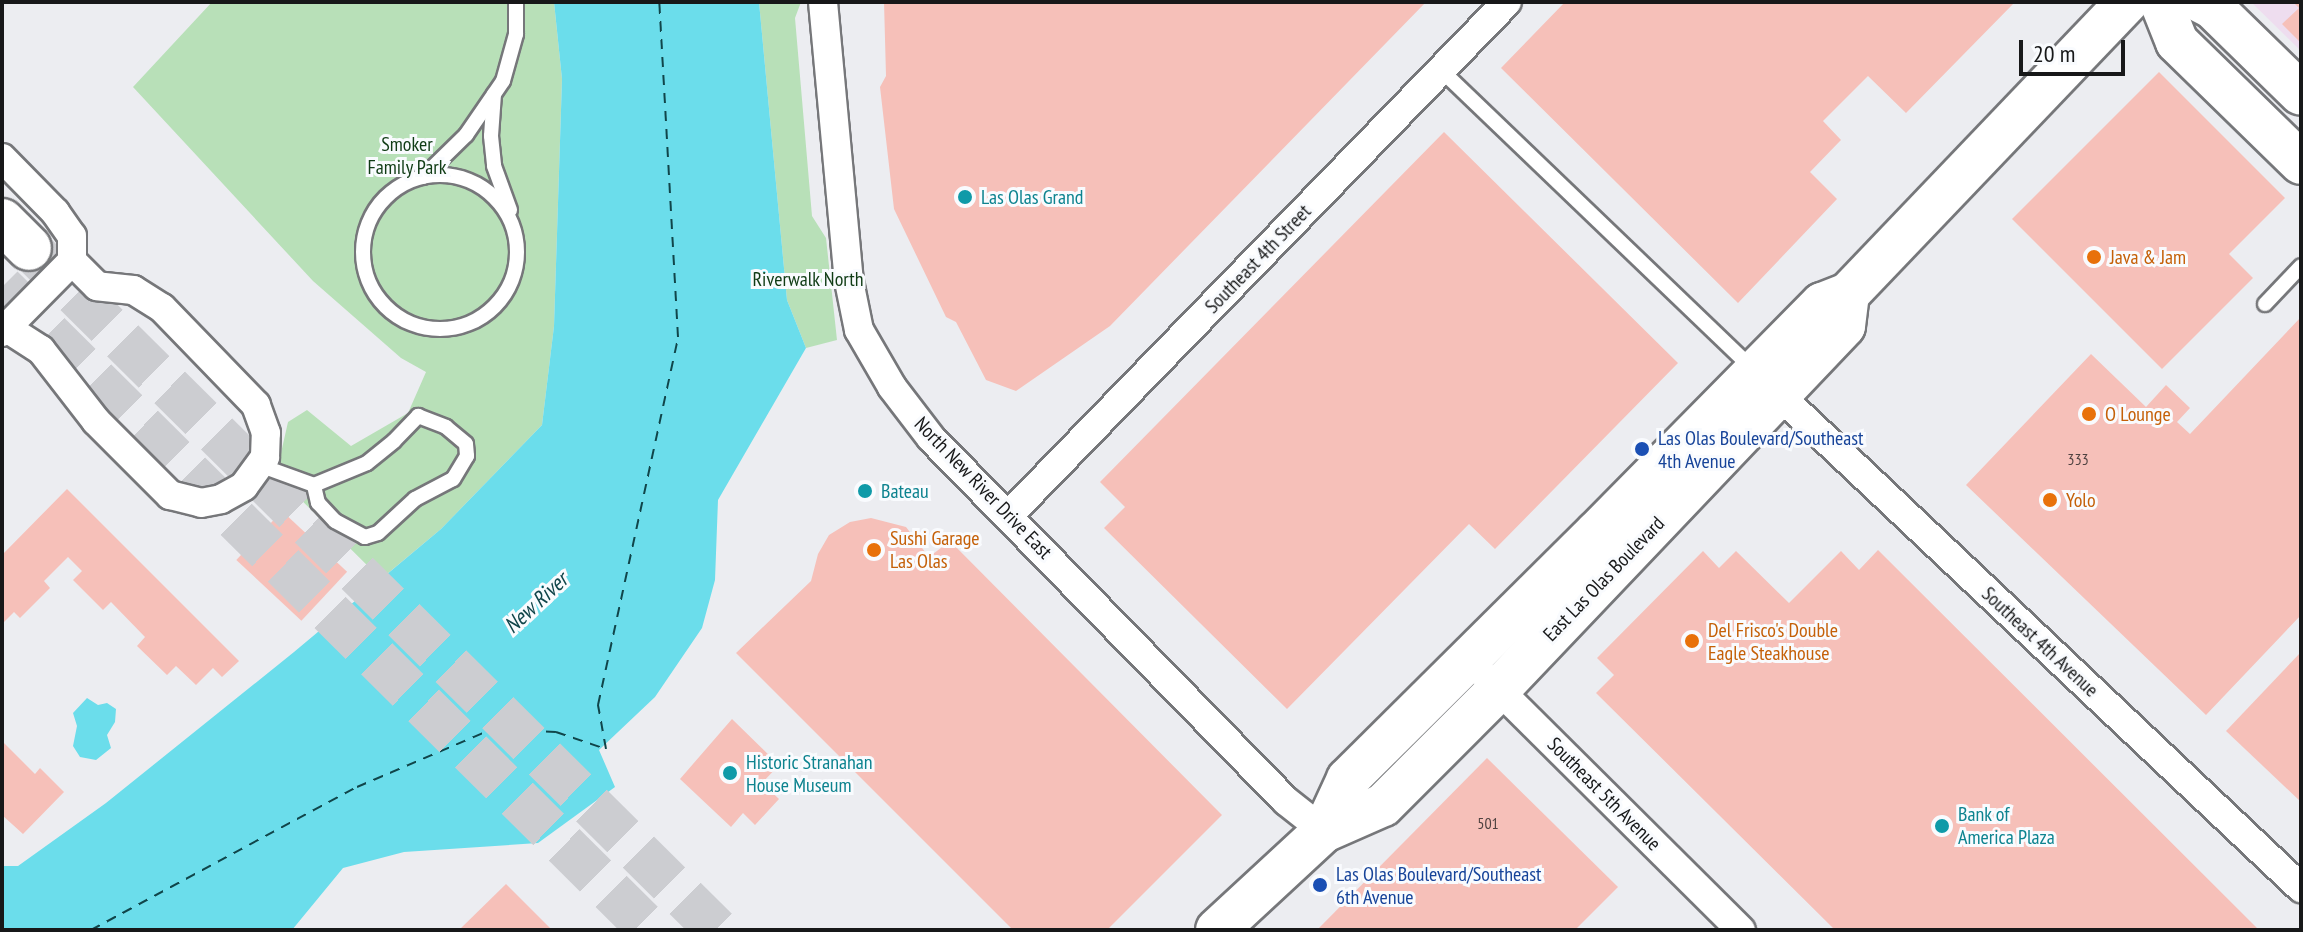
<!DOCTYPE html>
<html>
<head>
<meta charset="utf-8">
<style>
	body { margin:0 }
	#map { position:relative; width:2303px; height:932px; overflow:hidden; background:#ecedf1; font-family:"PT Sans Narrow",sans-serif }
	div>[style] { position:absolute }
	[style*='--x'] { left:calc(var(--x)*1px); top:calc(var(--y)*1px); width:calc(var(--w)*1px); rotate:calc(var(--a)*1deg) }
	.education>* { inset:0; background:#eeddef }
	.green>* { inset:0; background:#b8e0b8 }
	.water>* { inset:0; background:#6bddeb }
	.ferry>* { height:2px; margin-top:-1px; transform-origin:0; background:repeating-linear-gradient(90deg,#10454a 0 10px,transparent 0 18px) }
	.building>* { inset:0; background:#f6c0b9; transform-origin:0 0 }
	.primary-tunnel>* { height:44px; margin-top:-22px; transform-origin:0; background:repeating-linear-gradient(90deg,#cccdd1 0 44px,transparent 0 66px) }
	.roads { filter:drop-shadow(2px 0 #76777a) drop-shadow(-2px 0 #76777a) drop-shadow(0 2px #76777a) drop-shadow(0 -2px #76777a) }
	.service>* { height:14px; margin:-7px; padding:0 7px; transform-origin:7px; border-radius:7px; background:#fff }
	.service>.ring { margin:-7px; padding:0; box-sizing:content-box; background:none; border:14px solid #fff; border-radius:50% }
	.minor>* { height:28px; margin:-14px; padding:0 14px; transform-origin:14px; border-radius:14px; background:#fff }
	.secondary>* { height:42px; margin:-21px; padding:0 21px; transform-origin:21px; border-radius:21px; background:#fff }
	.primary>* { height:44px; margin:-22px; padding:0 22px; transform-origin:22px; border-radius:22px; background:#fff }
	.dots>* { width:22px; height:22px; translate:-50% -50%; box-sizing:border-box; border:4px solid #f9fbfe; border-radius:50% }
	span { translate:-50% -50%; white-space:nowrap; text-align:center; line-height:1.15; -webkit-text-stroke:6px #f9fbfe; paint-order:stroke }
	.number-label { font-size:16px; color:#4f4241 }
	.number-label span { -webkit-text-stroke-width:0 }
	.park-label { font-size:20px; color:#103c15 }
	.culture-label { font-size:20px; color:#0d838f }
	.left { translate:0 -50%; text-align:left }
	.food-label { font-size:20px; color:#c56008 }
	.street-label { font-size:20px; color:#171819 }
	.transit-label { font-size:20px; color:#164399 }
	.water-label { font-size:22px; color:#10454a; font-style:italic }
	.frame { position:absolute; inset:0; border:4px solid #171819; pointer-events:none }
	.scale { position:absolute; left:2019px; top:40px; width:106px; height:36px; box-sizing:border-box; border:4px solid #171819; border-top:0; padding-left:10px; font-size:24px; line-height:28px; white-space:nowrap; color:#171819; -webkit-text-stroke:6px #f9fbfe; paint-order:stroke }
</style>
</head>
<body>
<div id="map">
	<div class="education">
		<div style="clip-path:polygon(2251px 2px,2301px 2px,2301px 51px)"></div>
	</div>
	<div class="green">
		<div style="clip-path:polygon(212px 2px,554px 2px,562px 79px,554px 326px,542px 425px,441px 529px,381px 579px,276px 475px,288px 422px,307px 410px,351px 446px,408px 413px,426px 372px,401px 358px,313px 281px,133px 87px)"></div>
		<div style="clip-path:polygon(759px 2px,801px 2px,795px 18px,812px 216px,826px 238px,837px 340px,806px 348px,787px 300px)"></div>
	</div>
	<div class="water">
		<div style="clip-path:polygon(554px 2px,759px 2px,787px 300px,806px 348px,718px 500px,715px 580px,702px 628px,655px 697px,599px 750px,615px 787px,538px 843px,404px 852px,343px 868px,292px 930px,2px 930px,2px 866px,18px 866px,106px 803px,294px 652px,441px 529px,542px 425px,554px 326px,562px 79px)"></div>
		<div style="clip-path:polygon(87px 698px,98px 705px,107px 703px,116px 709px,115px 722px,107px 735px,111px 748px,96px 760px,80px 757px,73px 746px,77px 726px,73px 713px)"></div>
	</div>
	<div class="ferry">
		<div style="--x:91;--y:930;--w:302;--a:-28.3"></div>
		<div style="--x:357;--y:787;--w:147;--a:-23.2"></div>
		<div style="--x:492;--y:729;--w:64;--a:2.7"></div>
		<div style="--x:556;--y:732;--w:53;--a:18.8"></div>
		<div style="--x:606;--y:749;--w:45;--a:-100.3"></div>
		<div style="--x:598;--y:705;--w:377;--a:-77.7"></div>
		<div style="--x:678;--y:337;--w:336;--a:-93.2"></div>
	</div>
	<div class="building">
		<div style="clip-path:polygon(884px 2px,1426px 2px,1110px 326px,1016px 391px,986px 380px,956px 322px,946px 317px,894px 209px,880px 87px,886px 76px)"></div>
		<div style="clip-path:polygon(1565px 2px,2015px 2px,1906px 113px,1868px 76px,1823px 121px,1841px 140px,1810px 172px,1837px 199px,1738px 303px,1501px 68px)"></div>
		<div style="clip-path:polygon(2293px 2px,2301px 2px,2301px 43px,2282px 24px,2299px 8px)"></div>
		<div style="clip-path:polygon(2159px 72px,2285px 198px,2229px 254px,2253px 278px,2162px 369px,2012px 219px)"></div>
		<div style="clip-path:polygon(1444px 132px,1678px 363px,1495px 549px,1469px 524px,1287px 709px,1104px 528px,1125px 507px,1100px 482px)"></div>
		<div style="clip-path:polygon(2301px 317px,2301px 615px,2206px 715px,1966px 485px,2091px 354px,2146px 407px,2166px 385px,2190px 408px,2177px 422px,2190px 434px)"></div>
		<div style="clip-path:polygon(67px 489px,239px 661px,222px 677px,213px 668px,196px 685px,176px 666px,167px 675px,137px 646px,145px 637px,111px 602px,103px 610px,73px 580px,82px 571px,68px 557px,44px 581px,50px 588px,20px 618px,14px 612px,2px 624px,2px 555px)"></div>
		<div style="left:282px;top:511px;width:89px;height:67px;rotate:43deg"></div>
		<div style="clip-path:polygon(871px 518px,906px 527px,929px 557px,950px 541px,1222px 815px,1107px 930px,1013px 930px,736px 653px,811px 581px,818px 554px,829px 535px,850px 522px)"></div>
		<div style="clip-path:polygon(1878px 550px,2259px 930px,1835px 930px,1596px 693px,1614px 675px,1597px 658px,1703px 551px,1719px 568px,1736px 551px,1789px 603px,1841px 551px,1859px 570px)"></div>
		<div style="clip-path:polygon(2301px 652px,2301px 802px,2226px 731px)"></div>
		<div style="clip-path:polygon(732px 719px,779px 765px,762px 783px,779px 799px,755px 825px,743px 813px,731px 827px,680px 779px)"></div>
		<div style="clip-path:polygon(2px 741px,35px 774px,40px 768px,64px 792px,23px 834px,2px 815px)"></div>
		<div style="clip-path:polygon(1487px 758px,1618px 887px,1575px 930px,1317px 930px)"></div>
		<div style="clip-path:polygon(506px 884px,552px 930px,459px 930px)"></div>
	</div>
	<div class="primary-tunnel">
		<div style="--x:29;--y:248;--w:969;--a:44.75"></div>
		<div style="--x:2;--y:287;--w:913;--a:44.78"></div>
	</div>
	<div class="roads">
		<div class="service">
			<div style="--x:1441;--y:70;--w:431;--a:43.8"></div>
			<div style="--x:494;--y:94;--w:42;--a:94.1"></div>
			<div style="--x:491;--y:136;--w:30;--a:84"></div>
			<div style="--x:494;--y:166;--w:47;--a:70"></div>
			<div class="ring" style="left:363px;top:175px;width:140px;height:140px"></div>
			<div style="--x:423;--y:177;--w:60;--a:-44.3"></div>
			<div style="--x:466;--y:135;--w:65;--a:-55.6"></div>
			<div style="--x:503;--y:81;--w:49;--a:-74.5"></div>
			<div style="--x:516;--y:34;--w:32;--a:-90"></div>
			<div style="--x:2265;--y:304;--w:52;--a:-46.5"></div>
			<div style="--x:259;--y:465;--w:59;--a:20"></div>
			<div style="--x:314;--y:485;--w:57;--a:-22.5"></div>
			<div style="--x:367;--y:463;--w:35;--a:-39"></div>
			<div style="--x:394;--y:441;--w:35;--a:-46"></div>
			<div style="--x:418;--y:416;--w:30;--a:21"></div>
			<div style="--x:446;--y:427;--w:26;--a:40"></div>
			<div style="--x:466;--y:444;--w:12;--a:85"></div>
			<div style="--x:467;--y:456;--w:27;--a:121"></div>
			<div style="--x:453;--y:479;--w:43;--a:152.2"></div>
			<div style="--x:415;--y:499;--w:50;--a:137.4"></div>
			<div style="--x:378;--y:533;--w:14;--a:163"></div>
			<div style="--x:365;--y:537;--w:34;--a:-152"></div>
			<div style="--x:335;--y:521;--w:25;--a:-133"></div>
			<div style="--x:318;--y:503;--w:18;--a:-103"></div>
		</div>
		<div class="minor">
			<div style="--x:823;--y:2;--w:280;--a:84.7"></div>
			<div style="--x:849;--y:281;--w:50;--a:78.5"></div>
			<div style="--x:859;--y:330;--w:66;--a:59.9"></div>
			<div style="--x:892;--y:387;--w:64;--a:52.6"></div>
			<div style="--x:931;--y:438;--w:508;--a:45.64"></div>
			<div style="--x:1286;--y:801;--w:48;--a:38.3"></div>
			<div style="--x:2;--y:158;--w:76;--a:45.5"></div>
			<div style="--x:55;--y:212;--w:29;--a:55"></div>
			<div style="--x:72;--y:236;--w:25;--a:90"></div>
			<div style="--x:2;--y:325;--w:46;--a:32.7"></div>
			<div style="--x:41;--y:350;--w:90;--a:52.2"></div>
			<div style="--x:96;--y:421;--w:105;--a:45"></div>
			<div style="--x:170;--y:495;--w:32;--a:14"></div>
			<div style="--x:201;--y:503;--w:20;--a:-11"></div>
			<div style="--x:221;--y:499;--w:26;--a:-29"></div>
			<div style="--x:244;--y:486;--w:36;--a:-54"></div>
			<div style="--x:265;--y:457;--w:24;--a:-88"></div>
			<div style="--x:266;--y:433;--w:30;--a:-110"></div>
			<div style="--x:256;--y:405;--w:135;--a:-134.1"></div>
			<div style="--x:162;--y:308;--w:34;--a:-148"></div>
			<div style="--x:133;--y:290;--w:36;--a:-174"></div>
			<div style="--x:97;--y:286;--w:35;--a:-135"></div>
			<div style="--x:2;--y:332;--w:100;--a:-45.4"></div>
			<div style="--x:1780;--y:396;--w:717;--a:43.36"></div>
			<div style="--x:1008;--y:516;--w:716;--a:-45.85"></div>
			<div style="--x:1486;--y:677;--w:359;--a:44.8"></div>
		</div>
		<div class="secondary">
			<div style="--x:2161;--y:2;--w:43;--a:68.2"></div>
			<div style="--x:2177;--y:42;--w:173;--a:44.3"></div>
			<div style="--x:2202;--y:2;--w:11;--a:27"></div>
			<div style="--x:2212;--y:7;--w:124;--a:44.3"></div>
			<div style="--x:1324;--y:831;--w:57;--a:-65.2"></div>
			<div style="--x:1348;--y:779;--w:349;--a:-44.8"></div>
			<div style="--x:1596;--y:533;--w:322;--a:-45.4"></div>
			<div style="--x:1822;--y:304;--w:28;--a:-21"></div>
			<div style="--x:1848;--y:294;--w:404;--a:-46.3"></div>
			<div style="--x:1217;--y:930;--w:146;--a:-42.8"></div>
			<div style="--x:1324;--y:831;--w:64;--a:-23.8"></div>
			<div style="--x:1383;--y:805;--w:163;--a:-45"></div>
			<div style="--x:1498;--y:690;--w:502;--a:-46.45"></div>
			<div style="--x:1844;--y:326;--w:32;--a:-83"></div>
		</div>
		<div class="primary">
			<div style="--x:2;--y:221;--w:38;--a:45"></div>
		</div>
	</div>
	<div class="dots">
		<div style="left:965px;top:197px;background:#0f9aa8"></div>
		<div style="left:2094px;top:257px;background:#e8710a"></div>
		<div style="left:2089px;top:414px;background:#e8710a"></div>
		<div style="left:1642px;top:449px;background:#1a4fb4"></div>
		<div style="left:865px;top:491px;background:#0f9aa8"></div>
		<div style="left:2050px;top:500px;background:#e8710a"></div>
		<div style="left:874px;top:550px;background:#e8710a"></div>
		<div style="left:1692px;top:641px;background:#e8710a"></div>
		<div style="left:730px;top:773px;background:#0f9aa8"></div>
		<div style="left:1942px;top:826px;background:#0f9aa8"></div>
		<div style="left:1320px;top:885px;background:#1a4fb4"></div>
	</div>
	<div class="number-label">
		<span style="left:2078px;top:459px">333</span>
		<span style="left:1488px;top:823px">501</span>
	</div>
	<div class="park-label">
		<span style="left:407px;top:156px">Smoker<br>Family Park</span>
		<span style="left:808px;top:279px">Riverwalk North</span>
	</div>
	<div class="culture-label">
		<span class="left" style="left:981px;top:197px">Las Olas Grand</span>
		<span class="left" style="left:881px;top:491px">Bateau</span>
		<span class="left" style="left:746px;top:774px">Historic Stranahan<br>House Museum</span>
		<span class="left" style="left:1958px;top:826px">Bank of<br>America Plaza</span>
	</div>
	<div class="food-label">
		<span class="left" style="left:2110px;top:257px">Java &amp; Jam</span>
		<span class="left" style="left:2105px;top:414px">O Lounge</span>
		<span class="left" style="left:2066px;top:500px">Yolo</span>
		<span class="left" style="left:890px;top:550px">Sushi Garage<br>Las Olas</span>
		<span class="left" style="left:1708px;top:642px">Del Frisco's Double<br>Eagle Steakhouse</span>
	</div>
	<div class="street-label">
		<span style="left:1258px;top:259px;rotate:-46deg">Southeast 4th Street</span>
		<span style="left:983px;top:488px;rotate:46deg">North New River Drive East</span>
		<span style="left:1604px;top:579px;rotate:-46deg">East Las Olas Boulevard</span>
		<span style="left:2040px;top:642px;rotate:43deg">Southeast 4th Avenue</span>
		<span style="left:1604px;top:794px;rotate:45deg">Southeast 5th Avenue</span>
	</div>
	<div class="transit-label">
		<span class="left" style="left:1658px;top:450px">Las Olas Boulevard/Southeast<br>4th Avenue</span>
		<span class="left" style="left:1336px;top:886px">Las Olas Boulevard/Southeast<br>6th Avenue</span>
	</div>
	<div class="water-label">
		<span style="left:536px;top:603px;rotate:-43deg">New River</span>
	</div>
	<div class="frame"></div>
	<div class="scale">20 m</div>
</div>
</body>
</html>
